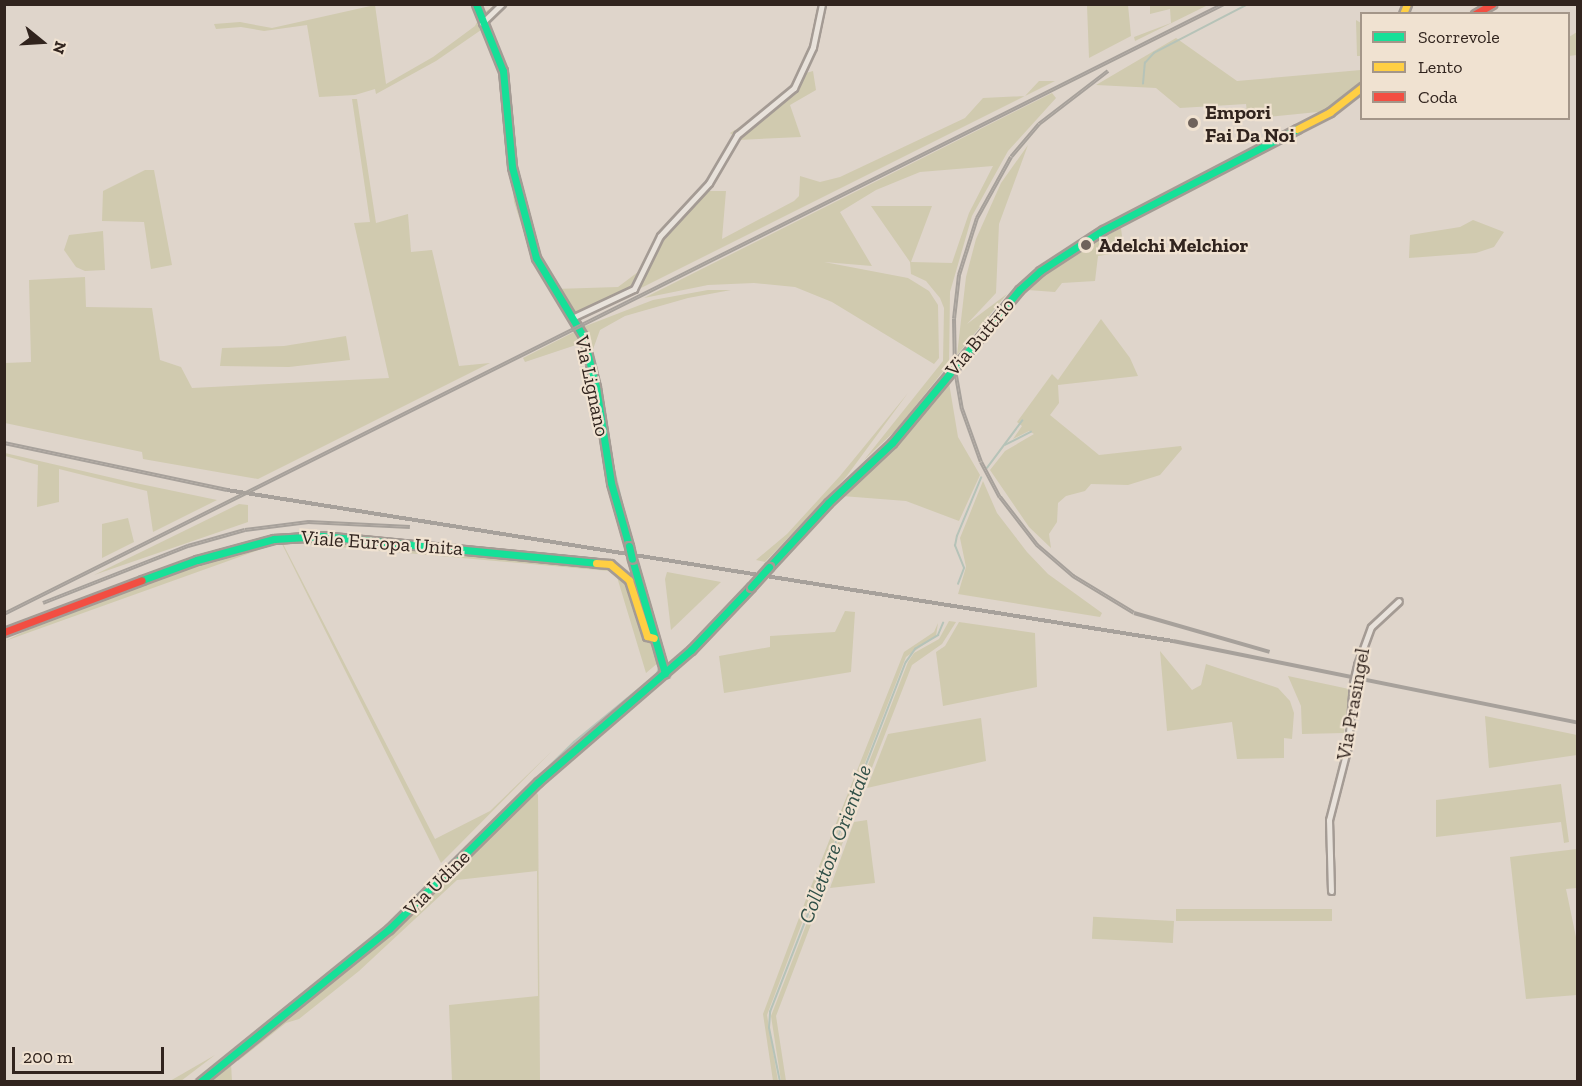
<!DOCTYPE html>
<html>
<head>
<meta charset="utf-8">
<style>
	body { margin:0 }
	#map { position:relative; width:1582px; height:1086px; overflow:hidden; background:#dfd5cb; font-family:"Zilla Slab",serif }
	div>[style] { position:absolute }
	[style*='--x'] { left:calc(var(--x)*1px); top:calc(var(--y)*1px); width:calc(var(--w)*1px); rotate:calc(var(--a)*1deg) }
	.green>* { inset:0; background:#d0caaf; transform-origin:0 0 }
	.stream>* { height:1.5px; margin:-0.75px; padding:0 0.75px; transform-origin:0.75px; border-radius:0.75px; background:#b6c3b8 }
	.roads { filter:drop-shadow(2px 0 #a49b94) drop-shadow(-2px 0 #a49b94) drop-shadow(0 2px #a49b94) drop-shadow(0 -2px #a49b94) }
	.street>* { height:5px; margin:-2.5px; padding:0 2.5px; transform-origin:2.5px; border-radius:2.5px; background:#e8e2db }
	.fast>* { height:7px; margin:-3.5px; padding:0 3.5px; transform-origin:3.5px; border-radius:3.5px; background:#16e098 }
	.slow>* { height:7px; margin:-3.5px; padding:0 3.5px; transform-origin:3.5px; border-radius:3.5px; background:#ffcf43 }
	.jam>* { height:7px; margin:-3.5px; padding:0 3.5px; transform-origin:3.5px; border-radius:3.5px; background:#f24e42 }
	.rail>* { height:4px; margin-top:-2px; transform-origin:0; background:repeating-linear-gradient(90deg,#f0e2d1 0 4.5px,#a7a19b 0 9px); box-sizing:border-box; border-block:2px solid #a7a19b }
	.bridges { filter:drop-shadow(2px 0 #a49b94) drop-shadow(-2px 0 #a49b94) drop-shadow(0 2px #a49b94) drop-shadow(0 -2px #a49b94) }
	.street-bridge>* { height:5px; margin:-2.5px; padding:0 2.5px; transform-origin:2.5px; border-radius:2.5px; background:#e8e2db }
	.fast-bridge>* { height:7px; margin:-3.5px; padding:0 3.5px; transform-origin:3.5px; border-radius:3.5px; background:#16e098 }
	.dots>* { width:16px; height:16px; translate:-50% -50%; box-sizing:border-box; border:3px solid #f0e2d1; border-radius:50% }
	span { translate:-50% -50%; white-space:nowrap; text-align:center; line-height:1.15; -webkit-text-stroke:4.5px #f0e2d1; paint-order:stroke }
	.poi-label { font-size:20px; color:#31241e; font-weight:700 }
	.left { translate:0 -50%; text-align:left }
	.street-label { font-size:20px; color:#31241e }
	.water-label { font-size:21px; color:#2f4f47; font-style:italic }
	.frame { position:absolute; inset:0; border:6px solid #31241e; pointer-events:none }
	.legend { position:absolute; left:1360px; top:12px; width:210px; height:108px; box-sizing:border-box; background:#f0e2d1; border:2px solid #a49689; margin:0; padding:8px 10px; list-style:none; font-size:18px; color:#31241e }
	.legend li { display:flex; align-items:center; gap:12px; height:30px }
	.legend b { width:30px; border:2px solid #a49689 }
	.north { position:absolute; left:12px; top:12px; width:60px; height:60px; -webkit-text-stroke:4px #f0e2d1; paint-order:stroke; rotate:108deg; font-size:16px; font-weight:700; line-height:24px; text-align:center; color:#31241e }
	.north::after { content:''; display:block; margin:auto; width:21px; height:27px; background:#31241e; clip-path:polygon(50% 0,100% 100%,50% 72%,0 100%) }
	.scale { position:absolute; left:12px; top:1047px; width:152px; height:27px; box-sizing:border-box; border:3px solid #31241e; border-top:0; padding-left:8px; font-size:18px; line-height:21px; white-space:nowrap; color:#31241e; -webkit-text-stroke:4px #f0e2d1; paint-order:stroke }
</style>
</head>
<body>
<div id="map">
	<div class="green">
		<div style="clip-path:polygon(375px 5px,386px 84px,433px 57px,475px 26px,478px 20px,473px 5px,481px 5px,485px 12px,495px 5px,509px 5px,487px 24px,508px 74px,518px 182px,535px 233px,537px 252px,530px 251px,514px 202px,503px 78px,481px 30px,436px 61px,376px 94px,375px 89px,355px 95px,319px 97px,307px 25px,264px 31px,241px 27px,216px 29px,214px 24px,240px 22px,272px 28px)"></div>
		<div style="clip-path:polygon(1087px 5px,1128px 5px,1131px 36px,1089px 58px)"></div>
		<div style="clip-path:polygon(1150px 5px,1150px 4px,1208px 5px,1135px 41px,1134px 37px,1171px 23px,1170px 9px,1150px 14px)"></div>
		<div style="clip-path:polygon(1356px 20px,1361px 23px,1361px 56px,1357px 56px)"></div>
		<div style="clip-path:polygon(1577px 32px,1577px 55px,1569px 56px,1569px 37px)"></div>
		<div style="clip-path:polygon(1176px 38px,1237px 81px,1361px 70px,1361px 83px,1328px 111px,1248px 119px,1246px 104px,1180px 108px,1156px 88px,1096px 85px)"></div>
		<div style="clip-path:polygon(813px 71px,816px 90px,790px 105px,801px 137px,738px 140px,730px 133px,788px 98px,806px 73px)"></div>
		<div style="clip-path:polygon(1039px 81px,1055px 81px,579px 319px,555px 289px,618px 287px,638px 272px,667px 230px,704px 191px,726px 191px,722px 239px,794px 201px,799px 196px,800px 176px,820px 182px,840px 177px,965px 118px,983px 98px,1025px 96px)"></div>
		<div style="clip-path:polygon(1052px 93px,1056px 98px,1008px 151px,972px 216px,950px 292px,949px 364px,896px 430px,864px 460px,943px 361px,944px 308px,940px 298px,926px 281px,911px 274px,910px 262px,871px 206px,932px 206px,911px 262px,952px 263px,969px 213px,993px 166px,920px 172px,876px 190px,840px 212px,872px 266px,824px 262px,908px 278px,929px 291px,938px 305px,939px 358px,934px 364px,832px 302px,795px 287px,754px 283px,708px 285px,644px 298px)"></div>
		<div style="clip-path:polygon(352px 99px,357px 99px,376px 223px,408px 214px,411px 252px,432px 250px,459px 366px,490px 363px,258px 479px,143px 459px,142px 452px,5px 423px,5px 363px,31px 362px,29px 280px,85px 277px,86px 307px,152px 308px,160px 360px,181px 367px,192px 388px,389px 378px,354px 223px,370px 222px)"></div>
		<div style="clip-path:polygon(1028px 145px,999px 224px,996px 293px,967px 324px,1007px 294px,957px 355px,966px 277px,976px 239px,1001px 183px)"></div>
		<div style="clip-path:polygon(145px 170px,154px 170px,172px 265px,151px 269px,144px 222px,102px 221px,103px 191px)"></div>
		<div style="clip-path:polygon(1473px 220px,1504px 232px,1494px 247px,1476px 253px,1409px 258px,1410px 235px,1460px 227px)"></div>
		<div style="clip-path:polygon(1121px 228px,1124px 252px,1098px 256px,1095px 281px,1062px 283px,1055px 292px,1028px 290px,1059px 261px)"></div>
		<div style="clip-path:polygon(103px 231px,105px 270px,85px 271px,76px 267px,64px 250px,69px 235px)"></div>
		<div style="clip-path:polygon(708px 290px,731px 290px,688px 298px,625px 316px,600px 330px,592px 352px,583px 327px,653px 300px)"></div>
		<div style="clip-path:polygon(1101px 319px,1130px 358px,1138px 376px,1058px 385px,1059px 403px,1050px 415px,1099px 455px,1181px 446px,1182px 449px,1160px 475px,1128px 485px,1091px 484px,1085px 491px,1066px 496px,1058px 503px,1057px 522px,1049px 534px,1051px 548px,1029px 527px,990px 470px,1005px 451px,1034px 434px,1029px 431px,1013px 439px,1022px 426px,1017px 422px,1052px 374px,1058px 380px)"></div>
		<div style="clip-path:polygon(578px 330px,582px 343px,525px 362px,523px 358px)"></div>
		<div style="clip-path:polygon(346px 336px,350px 360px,289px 367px,220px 366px,222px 348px,284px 346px)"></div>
		<div style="clip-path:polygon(949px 383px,958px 437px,980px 475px,959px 521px,906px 501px,842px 496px,897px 444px)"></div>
		<div style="clip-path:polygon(908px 393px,846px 477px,765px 562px,756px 560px,787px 534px,840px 476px)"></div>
		<div style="clip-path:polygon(5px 453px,126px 481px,217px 500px,153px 532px,147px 491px,59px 469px,59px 502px,37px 507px,38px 465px,5px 456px)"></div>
		<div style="clip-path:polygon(983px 481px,997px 513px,1027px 552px,1048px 574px,1102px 613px,1100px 617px,958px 594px,966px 567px,960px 538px)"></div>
		<div style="clip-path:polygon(239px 504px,248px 505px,248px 522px,94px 575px)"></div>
		<div style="clip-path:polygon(128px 518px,134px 542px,102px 558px,102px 524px)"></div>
		<div style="clip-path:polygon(317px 539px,611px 568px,630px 587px,644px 637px,653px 643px,659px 662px,646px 673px,617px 577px,609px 571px,282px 542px,435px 839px,490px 811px,552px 751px,441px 863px,281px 542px,5px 641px,50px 619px,210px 560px,281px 541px)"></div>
		<div style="clip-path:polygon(667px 572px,721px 582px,671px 630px,665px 579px)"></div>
		<div style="clip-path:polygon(845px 611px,855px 612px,851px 672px,724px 693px,719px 656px,770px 647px,770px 636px,835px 632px)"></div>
		<div style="clip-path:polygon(949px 621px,956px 622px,942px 644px,912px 665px,825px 888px,820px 888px,908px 662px,914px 653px,939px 639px)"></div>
		<div style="clip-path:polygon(959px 622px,1035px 633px,1037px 687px,943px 706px,936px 652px,945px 646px)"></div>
		<div style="clip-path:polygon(938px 623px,936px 636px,906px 657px,816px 889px,810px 889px,904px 652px,934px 632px)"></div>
		<div style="clip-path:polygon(1160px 651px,1192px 690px,1201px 685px,1206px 664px,1278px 688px,1290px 701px,1294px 713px,1292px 739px,1284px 738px,1284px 758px,1237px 759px,1232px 722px,1167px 731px)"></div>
		<div style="clip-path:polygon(1288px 676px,1349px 689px,1344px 733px,1302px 734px,1301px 706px)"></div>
		<div style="clip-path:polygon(1485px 716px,1577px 735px,1577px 755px,1489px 768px)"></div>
		<div style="clip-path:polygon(981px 718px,986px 761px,867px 788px,888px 734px)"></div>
		<div style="clip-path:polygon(1561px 784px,1569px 842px,1564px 843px,1561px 822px,1436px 837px,1436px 800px)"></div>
		<div style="clip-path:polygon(535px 789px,538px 795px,540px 1081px,452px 1081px,449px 1005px,538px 996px,537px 871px,457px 880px,359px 971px,299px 1019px,286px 1023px,238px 1061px,239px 1056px,425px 902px)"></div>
		<div style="clip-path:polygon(867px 820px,875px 883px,830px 888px,854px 822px)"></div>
		<div style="clip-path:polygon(1577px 849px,1577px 888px,1566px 889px,1577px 942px,1577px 995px,1526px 999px,1510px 857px)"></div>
		<div style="clip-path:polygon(823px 893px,776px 1016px,786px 1081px,781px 1081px,771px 1016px,818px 894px)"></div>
		<div style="clip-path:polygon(808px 894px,813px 894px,767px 1015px,778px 1081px,773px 1081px,763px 1014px)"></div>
		<div style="left:1332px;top:909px;width:12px;height:156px;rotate:90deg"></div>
		<div style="left:1174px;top:921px;width:22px;height:81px;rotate:93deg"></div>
		<div style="clip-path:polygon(215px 1055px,181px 1081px,170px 1081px)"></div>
		<div style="clip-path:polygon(231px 1064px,232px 1081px,209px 1081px)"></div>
	</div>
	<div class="stream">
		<div style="--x:1143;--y:84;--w:21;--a:-85"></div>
		<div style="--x:1145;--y:63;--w:13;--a:-48"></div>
		<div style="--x:1154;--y:53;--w:106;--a:-27.5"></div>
		<div style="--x:1005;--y:445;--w:29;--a:-27"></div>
		<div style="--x:609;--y:446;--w:96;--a:76.7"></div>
		<div style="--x:987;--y:468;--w:59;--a:-53.3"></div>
		<div style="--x:627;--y:571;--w:66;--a:69.6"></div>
		<div style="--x:958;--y:584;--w:17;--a:-69"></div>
		<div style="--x:964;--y:568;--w:24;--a:-112"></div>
		<div style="--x:955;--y:546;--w:10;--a:-79"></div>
		<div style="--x:957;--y:536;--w:63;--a:-67.5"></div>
		<div style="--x:652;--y:642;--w:23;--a:75"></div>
		<div style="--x:476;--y:838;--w:137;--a:-44.4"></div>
		<div style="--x:574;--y:742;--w:107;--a:-39.3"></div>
		<div style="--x:657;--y:674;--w:6;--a:-72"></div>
		<div style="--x:780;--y:1082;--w:55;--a:-101.5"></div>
		<div style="--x:769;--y:1028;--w:16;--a:-86"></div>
		<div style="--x:770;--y:1012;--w:375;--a:-68.8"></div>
		<div style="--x:906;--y:662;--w:16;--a:-55"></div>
		<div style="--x:915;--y:649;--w:27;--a:-31"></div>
		<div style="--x:938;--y:635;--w:13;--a:-67"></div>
	</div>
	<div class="roads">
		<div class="street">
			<div style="--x:482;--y:23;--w:28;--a:-44"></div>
			<div style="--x:574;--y:317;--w:66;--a:-25"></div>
			<div style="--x:634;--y:289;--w:59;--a:-63.9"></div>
			<div style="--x:660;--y:236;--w:72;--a:-47.2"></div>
			<div style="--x:709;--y:183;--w:56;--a:-59.7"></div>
			<div style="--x:737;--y:135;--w:74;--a:-39.5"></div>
			<div style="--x:794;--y:88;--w:45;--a:-65.1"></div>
			<div style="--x:813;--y:47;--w:44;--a:-78.2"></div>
			<div style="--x:1357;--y:665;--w:40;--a:-69.8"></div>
			<div style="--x:1371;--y:627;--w:38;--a:-43"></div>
			<div style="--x:1331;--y:891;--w:71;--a:-91.6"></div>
			<div style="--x:1329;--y:820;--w:76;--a:-75.6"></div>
			<div style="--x:1348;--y:746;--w:63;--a:-85.5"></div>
		</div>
		<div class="fast">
			<div style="--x:476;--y:4;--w:72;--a:68.1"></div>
			<div style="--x:503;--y:71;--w:96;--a:84.6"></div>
			<div style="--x:512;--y:167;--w:94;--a:75.2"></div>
			<div style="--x:536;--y:258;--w:91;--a:58.9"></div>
			<div style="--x:583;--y:336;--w:53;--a:75.7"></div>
			<div style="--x:596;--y:387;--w:97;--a:81.1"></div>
			<div style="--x:611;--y:483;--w:66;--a:74.1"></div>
			<div style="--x:632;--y:559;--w:119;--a:73.9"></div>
			<div style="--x:769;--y:567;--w:87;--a:-47.3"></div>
			<div style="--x:828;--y:503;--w:88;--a:-43.2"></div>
			<div style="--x:892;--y:443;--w:199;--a:-50.3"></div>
			<div style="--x:1019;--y:290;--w:28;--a:-42"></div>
			<div style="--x:1040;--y:271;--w:75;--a:-33.1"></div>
			<div style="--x:1103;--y:230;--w:219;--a:-27.5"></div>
			<div style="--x:142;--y:580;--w:59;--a:-20"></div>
			<div style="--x:197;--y:560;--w:80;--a:-15.3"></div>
			<div style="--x:274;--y:539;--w:48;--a:-3.6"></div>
			<div style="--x:322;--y:536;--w:275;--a:5.6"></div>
			<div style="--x:200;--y:1082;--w:243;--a:-39"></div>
			<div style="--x:389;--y:929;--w:209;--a:-44.6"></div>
			<div style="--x:538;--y:782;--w:202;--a:-40.8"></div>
			<div style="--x:691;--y:650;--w:87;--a:-46.4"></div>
		</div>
		<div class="slow">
			<div style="--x:1403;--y:14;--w:11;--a:-68"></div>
			<div style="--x:1297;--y:129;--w:37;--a:-27"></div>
			<div style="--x:1330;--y:112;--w:41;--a:-38"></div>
			<div style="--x:596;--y:563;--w:14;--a:4"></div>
			<div style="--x:610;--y:564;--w:25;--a:40"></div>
			<div style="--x:629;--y:580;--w:59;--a:72.2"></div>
			<div style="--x:647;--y:636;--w:7;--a:16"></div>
		</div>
		<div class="jam">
			<div style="--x:1475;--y:14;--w:20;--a:-30"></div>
			<div style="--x:4;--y:632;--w:147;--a:-20.6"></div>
		</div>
	</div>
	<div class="rail">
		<div style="--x:1108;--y:71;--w:87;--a:142.5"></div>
		<div style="--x:1039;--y:124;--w:43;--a:130.3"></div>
		<div style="--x:1011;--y:157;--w:70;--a:119.1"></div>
		<div style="--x:977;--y:218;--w:60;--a:107.5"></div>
		<div style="--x:959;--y:275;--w:44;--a:96.5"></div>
		<div style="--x:954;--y:319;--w:51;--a:88.9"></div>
		<div style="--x:955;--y:370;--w:40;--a:80"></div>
		<div style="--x:962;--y:409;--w:56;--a:70.3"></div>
		<div style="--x:981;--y:462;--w:40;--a:62"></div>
		<div style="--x:1000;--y:497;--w:61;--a:52.4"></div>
		<div style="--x:1037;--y:545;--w:48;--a:40.7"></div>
		<div style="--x:1073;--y:576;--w:71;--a:31.2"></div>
		<div style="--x:1134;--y:613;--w:141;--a:16"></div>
		<div style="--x:4;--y:443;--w:228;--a:11.9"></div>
		<div style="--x:227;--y:490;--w:958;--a:9.07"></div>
		<div style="--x:1173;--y:641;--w:413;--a:11.4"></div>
		<div style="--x:43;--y:603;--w:156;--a:-21.5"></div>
		<div style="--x:188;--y:546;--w:59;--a:-15.7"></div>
		<div style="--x:245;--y:530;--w:64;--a:-7.2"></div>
		<div style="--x:308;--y:522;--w:102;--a:2.8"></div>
		<div style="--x:4;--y:614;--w:1364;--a:-26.57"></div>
	</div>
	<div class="bridges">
		<div class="street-bridge">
			<div style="--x:1353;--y:683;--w:18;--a:-77"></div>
		</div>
		<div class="fast-bridge">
			<div style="--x:629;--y:546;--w:13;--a:77"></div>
			<div style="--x:751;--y:587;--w:27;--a:-48"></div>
		</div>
	</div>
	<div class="dots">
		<div style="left:1193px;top:123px;background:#6e625b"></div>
		<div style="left:1086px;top:245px;background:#6e625b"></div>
	</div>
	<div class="poi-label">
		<span class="left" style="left:1205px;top:124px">Empori<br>Fai Da Noi</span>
		<span class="left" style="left:1098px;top:245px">Adelchi Melchior</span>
	</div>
	<div class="street-label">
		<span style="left:980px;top:337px;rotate:-50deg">Via Buttrio</span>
		<span style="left:592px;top:386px;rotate:78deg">Via Lignano</span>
		<span style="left:382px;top:543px;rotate:4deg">Viale Europa Unita</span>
		<span style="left:1353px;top:704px;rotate:-80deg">Via Prasingel</span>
		<span style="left:437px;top:883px;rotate:-45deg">Via Udine</span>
	</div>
	<div class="water-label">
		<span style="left:835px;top:844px;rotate:-69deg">Collettore Orientale</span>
	</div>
	<div class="frame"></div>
	<ul class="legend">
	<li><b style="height:8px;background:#16e098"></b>Scorrevole</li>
	<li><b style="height:8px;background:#ffcf43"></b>Lento</li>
	<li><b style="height:8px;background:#f24e42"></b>Coda</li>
	</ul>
	<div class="north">N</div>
	<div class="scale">200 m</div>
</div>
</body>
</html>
